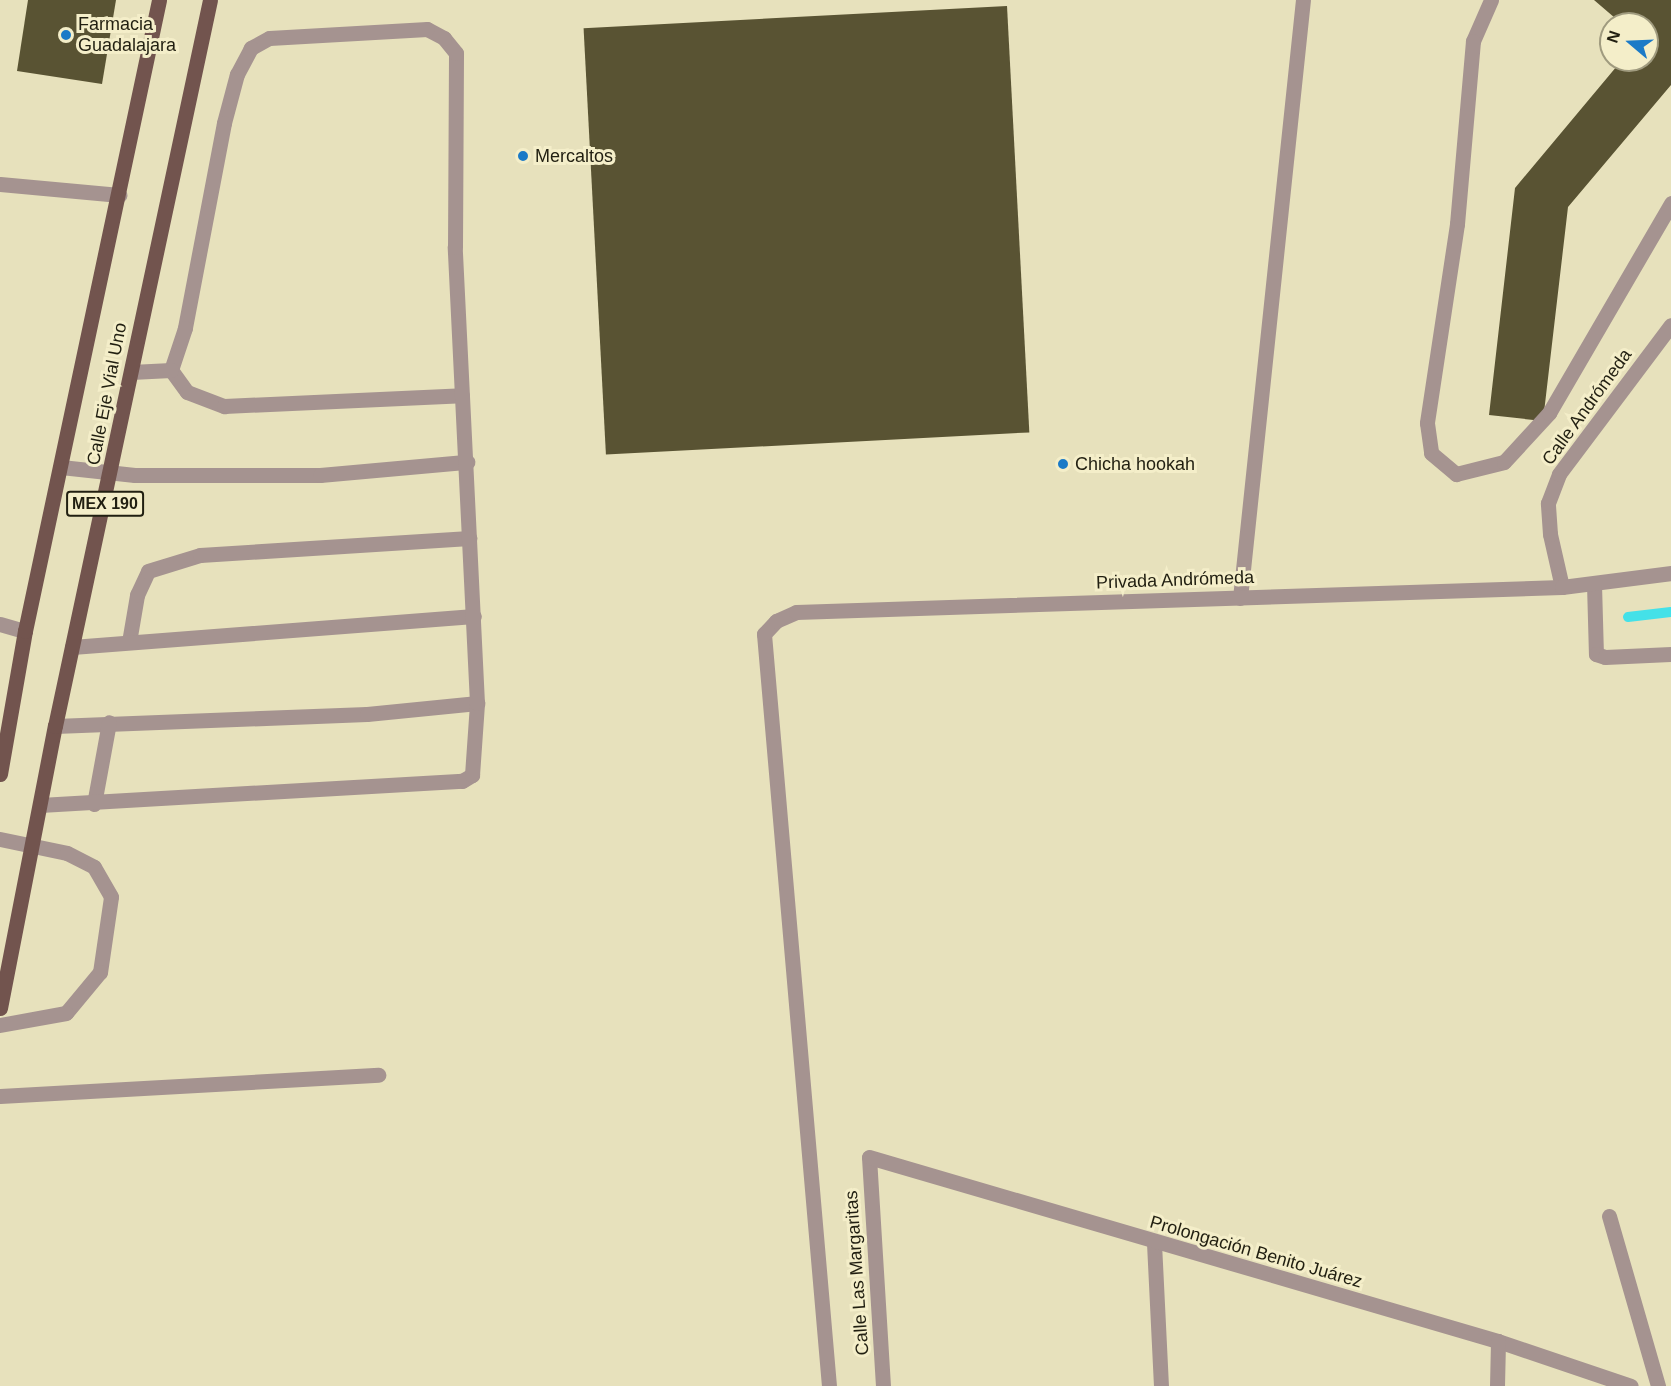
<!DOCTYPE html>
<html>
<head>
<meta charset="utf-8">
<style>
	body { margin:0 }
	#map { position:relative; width:1671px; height:1386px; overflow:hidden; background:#e7e1bc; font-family:Arial,sans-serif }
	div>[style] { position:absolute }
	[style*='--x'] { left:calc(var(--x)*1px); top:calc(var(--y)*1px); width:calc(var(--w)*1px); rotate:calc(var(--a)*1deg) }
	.stream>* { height:10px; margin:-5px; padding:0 5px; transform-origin:5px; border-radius:5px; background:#44e1e8 }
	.building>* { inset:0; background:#595333; transform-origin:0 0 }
	.minor>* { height:15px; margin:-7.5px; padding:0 7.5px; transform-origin:7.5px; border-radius:7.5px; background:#a59390 }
	.major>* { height:15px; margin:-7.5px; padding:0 7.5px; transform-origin:7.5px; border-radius:7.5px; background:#72544e }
	.dots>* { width:16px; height:16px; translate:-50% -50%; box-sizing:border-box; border:3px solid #f4eec9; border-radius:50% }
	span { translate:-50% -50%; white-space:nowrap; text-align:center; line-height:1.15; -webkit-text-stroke:6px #f4eec9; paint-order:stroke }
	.shield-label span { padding:2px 4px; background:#f4eec9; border:2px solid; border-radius:4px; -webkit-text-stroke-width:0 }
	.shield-label { font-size:16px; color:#211f11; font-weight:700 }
	.poi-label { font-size:18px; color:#211f11 }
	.left { translate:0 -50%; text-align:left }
	.street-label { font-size:18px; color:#211f11 }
	.north { position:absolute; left:1599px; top:12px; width:60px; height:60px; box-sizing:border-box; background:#f4eec9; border:2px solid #a09b7f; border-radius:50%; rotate:289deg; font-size:16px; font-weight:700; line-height:24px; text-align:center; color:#211f11 }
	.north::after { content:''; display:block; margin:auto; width:21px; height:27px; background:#1b7ac7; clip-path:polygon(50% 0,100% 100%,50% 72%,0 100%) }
</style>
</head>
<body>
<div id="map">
	<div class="stream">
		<div style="--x:1628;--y:617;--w:43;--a:-6.6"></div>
	</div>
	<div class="building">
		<div style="clip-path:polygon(28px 0,116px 0,102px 84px,17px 71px)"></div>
		<div style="clip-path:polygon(1594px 0,1671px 0,1671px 85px,1568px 207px,1543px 421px,1489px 415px,1515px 188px,1622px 60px,1647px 60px,1647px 24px,1622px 24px)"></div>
		<div style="left:1007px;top:6px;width:427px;height:424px;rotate:87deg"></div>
	</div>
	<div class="minor">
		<div style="--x:1491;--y:0;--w:45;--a:113.7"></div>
		<div style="--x:1473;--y:41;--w:184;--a:95"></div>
		<div style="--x:1457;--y:224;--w:201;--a:98.6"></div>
		<div style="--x:1427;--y:423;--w:30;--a:82"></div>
		<div style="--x:1431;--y:453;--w:33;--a:40"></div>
		<div style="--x:1456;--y:474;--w:49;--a:-14"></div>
		<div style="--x:1504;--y:462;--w:67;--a:-47.4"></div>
		<div style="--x:1549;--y:413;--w:243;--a:-59.8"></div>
		<div style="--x:0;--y:184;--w:120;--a:5.3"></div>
		<div style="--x:171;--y:370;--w:27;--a:54"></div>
		<div style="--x:187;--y:392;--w:40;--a:21"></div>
		<div style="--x:224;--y:406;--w:238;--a:-2.6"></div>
		<div style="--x:61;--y:467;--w:74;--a:6.2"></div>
		<div style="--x:135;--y:475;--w:185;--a:0"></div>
		<div style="--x:320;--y:475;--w:148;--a:-5.1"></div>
		<div style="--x:1594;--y:584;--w:70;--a:88.4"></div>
		<div style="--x:1596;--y:654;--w:9;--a:18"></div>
		<div style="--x:1605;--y:657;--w:66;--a:-2.6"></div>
		<div style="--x:1562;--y:587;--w:54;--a:-102.8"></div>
		<div style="--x:1550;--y:534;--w:31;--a:-94"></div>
		<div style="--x:1548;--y:503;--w:31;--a:-69"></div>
		<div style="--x:1559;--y:474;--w:186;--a:-53.1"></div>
		<div style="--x:1240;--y:598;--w:601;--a:-83.99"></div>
		<div style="--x:0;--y:624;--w:26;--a:16"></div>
		<div style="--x:129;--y:642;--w:48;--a:-80.3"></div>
		<div style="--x:137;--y:595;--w:26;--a:-65"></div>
		<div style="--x:148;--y:571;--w:54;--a:-17.1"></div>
		<div style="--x:200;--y:555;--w:270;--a:-3.6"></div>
		<div style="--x:72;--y:647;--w:403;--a:-4.4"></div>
		<div style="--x:55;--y:726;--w:312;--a:-2.2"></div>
		<div style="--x:367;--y:714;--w:111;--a:-5.7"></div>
		<div style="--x:94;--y:804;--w:83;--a:-79.6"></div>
		<div style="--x:40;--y:805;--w:423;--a:-3.3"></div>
		<div style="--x:462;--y:781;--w:12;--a:-31"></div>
		<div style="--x:472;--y:775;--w:72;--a:-86"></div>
		<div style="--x:477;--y:703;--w:457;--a:-92.8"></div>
		<div style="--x:455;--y:247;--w:194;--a:-89.7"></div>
		<div style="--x:456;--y:53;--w:19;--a:-129"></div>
		<div style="--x:444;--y:38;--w:19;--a:-152"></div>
		<div style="--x:427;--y:29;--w:158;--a:176.7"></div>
		<div style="--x:269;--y:38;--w:21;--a:151"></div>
		<div style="--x:251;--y:48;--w:30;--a:118"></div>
		<div style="--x:237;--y:74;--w:51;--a:104.9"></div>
		<div style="--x:224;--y:123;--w:209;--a:100.8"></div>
		<div style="--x:185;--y:328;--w:44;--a:108.4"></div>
		<div style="--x:171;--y:370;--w:40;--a:177.1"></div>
		<div style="--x:0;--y:839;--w:68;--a:11.8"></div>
		<div style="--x:67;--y:853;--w:30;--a:27"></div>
		<div style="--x:94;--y:867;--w:34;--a:60"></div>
		<div style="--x:111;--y:897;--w:76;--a:98.3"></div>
		<div style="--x:100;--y:972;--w:53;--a:129.7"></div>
		<div style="--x:66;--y:1013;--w:67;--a:169.7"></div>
		<div style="--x:0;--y:1096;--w:379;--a:-3.2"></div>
		<div style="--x:1609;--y:1216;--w:177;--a:73.9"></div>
		<div style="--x:1154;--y:1243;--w:143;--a:87.2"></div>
		<div style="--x:829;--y:1386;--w:755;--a:-94.94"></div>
		<div style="--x:764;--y:634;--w:18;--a:-47"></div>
		<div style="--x:776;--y:621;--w:22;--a:-24"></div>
		<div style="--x:796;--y:612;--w:766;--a:-1.87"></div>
		<div style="--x:1562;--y:587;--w:110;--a:-7.3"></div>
		<div style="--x:883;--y:1386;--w:229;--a:-93.5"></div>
		<div style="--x:869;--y:1157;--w:655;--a:16.31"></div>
		<div style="--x:1498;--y:1341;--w:140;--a:18.7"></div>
		<div style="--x:1497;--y:1386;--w:45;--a:-88.7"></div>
	</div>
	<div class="major">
		<div style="--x:0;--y:774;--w:145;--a:-80.1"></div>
		<div style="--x:25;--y:631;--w:645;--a:-78.01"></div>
		<div style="--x:0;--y:1008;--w:287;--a:-79"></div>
		<div style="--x:55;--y:726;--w:742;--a:-77.95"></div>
	</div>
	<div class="dots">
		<div style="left:66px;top:35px;background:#1b7ac7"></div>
		<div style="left:523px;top:156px;background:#1b7ac7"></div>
		<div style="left:1063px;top:464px;background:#1b7ac7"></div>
	</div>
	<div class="shield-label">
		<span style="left:105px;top:504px">MEX 190</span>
	</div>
	<div class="poi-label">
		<span class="left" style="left:78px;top:35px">Farmacia<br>Guadalajara</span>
		<span class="left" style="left:535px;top:156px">Mercaltos</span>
		<span class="left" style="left:1075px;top:464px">Chicha hookah</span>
	</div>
	<div class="street-label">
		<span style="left:107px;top:394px;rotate:-79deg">Calle Eje Vial Uno</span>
		<span style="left:1587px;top:407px;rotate:-54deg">Calle Andrómeda</span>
		<span style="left:1175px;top:580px;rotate:-2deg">Privada Andrómeda</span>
		<span style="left:1256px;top:1252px;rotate:16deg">Prolongación Benito Juárez</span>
		<span style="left:857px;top:1273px;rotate:-94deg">Calle Las Margaritas</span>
	</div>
	<div class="north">N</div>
</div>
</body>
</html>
